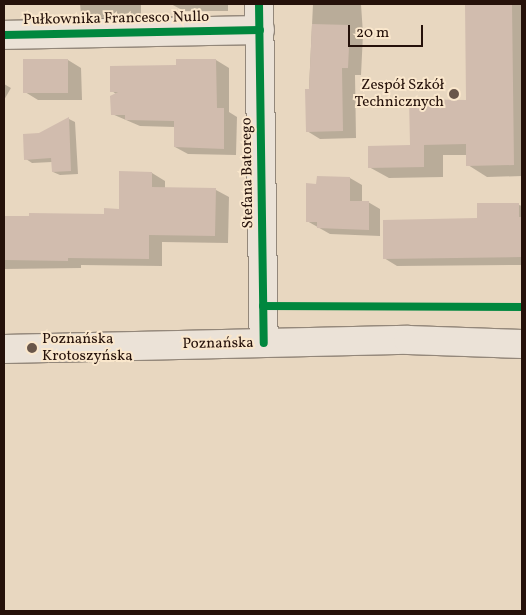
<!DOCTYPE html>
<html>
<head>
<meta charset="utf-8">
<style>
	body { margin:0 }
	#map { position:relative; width:526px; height:615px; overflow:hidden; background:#e8d7c0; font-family:Vollkorn,serif }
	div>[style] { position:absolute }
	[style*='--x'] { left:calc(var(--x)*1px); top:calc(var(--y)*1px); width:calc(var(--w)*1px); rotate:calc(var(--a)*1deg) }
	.shadow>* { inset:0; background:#0003; transform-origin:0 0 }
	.building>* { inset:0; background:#d1bcae; transform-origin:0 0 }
	.roads { filter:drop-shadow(1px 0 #93877a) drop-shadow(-1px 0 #93877a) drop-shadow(0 1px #93877a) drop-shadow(0 -1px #93877a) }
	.street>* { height:28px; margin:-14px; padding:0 14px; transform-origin:14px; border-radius:14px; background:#ebe2d7 }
	.secondary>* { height:28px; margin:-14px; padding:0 14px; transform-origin:14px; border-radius:14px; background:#ebe2d7 }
	.cycleway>* { height:8px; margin:-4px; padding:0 4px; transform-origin:4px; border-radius:4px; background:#00873e }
	.dots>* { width:14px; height:14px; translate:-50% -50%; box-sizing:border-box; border:2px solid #fae7cc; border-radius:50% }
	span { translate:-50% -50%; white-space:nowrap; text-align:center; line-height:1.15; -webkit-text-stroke:4px #fae7cc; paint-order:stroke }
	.street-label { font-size:15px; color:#25110a }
	.poi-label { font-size:15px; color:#25110a }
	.right { translate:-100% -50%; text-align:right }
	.left { translate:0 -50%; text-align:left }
	.frame { position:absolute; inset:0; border:5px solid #25110a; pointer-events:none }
	.scale { position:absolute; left:348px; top:25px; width:75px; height:22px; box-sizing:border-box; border:2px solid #25110a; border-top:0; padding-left:6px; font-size:15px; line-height:18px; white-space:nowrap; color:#25110a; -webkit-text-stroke:4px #fae7cc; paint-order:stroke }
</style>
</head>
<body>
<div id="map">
	<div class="shadow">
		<div style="clip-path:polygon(80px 4px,141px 4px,141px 19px,92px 19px,81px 13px)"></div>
		<div style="clip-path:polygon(171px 4px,228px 4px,228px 11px,184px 11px)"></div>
		<div style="clip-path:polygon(313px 4px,361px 4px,363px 34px,361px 75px,355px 75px,356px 138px,320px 139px,307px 131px)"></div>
		<div style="clip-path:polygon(466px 4px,522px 4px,522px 176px,487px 177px,468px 165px,468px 155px,443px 155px,443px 177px,389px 178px,369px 167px,411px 146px,467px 101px)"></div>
		<div style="clip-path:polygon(68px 60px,81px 68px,82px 100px,38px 100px,25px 92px)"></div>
		<div style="clip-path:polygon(216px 60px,229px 68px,229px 112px,237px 117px,236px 155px,188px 154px,175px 147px,175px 127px,140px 126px,112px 114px,116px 94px,112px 91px,177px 67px)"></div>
		<div style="left:4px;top:84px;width:8px;height:40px;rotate:30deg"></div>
		<div style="clip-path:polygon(69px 119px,75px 122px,78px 174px,60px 175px,53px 172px,52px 162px,32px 163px,26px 159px,39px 134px)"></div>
		<div style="clip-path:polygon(152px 173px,165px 181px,165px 189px,216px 190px,229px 197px,228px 243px,162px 242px,162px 266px,81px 265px,81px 268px,4px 269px,4px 217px,105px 216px,120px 210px)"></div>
		<div style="clip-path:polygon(350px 178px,362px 185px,362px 202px,368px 202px,380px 209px,380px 236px,330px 234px,307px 221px,318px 185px)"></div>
		<div style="clip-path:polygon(519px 205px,522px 206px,522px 265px,397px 266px,384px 258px)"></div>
	</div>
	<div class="building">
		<div style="clip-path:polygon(465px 4px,512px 4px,514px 165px,466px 166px,466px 144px,424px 145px,424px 167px,368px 168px,368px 146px,410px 145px,409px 99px,466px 100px)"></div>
		<div style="clip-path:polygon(312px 24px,350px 25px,348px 68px,342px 68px,343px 131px,306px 132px,305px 89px,309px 89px)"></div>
		<div style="left:23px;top:59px;width:45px;height:34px"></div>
		<div style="clip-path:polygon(176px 59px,216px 59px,217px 108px,224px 108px,224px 149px,174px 147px,174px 121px,125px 120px,125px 115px,111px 115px,110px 96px,118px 92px,110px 92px,110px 66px,176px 65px)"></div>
		<div style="clip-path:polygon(69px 117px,71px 171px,52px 172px,51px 158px,24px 160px,23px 134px,39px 133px)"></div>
		<div style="clip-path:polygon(119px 171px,152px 172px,152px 187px,216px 188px,215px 236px,149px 235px,149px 259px,68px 258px,68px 261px,4px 260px,4px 216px,29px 216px,29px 213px,104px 214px,104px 208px,119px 209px)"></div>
		<div style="clip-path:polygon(317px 176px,350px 177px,350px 201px,369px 201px,369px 230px,317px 228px,317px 222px,306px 222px,306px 183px,316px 184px)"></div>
		<div style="clip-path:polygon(477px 203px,519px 203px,519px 217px,522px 217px,522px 257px,383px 259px,383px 220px,477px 218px)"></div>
	</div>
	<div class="roads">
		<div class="street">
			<div style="--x:259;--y:4;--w:339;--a:89.2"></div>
			<div style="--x:4;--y:35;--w:256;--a:-1.1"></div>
		</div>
		<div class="secondary">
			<div style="--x:4;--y:349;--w:404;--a:-1.3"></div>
			<div style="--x:408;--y:340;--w:114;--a:2"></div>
		</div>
	</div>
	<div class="cycleway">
		<div style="--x:259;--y:4;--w:339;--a:89.2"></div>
		<div style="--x:4;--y:35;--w:256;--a:-1.1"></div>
		<div style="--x:263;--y:306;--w:259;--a:0.2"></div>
	</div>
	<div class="dots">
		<div style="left:454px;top:94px;background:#69564a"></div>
		<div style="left:32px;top:348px;background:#69564a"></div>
	</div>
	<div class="street-label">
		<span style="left:116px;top:19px;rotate:-1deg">Pułkownika Francesco Nullo</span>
		<span style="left:248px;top:173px;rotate:-91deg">Stefana Batorego</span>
		<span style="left:218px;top:344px;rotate:-1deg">Poznańska</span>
	</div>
	<div class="poi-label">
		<span class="right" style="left:444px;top:94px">Zespół Szkół<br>Technicznych</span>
		<span class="left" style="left:42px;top:348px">Poznańska<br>Krotoszyńska</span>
	</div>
	<div class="frame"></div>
	<div class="scale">20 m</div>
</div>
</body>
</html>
